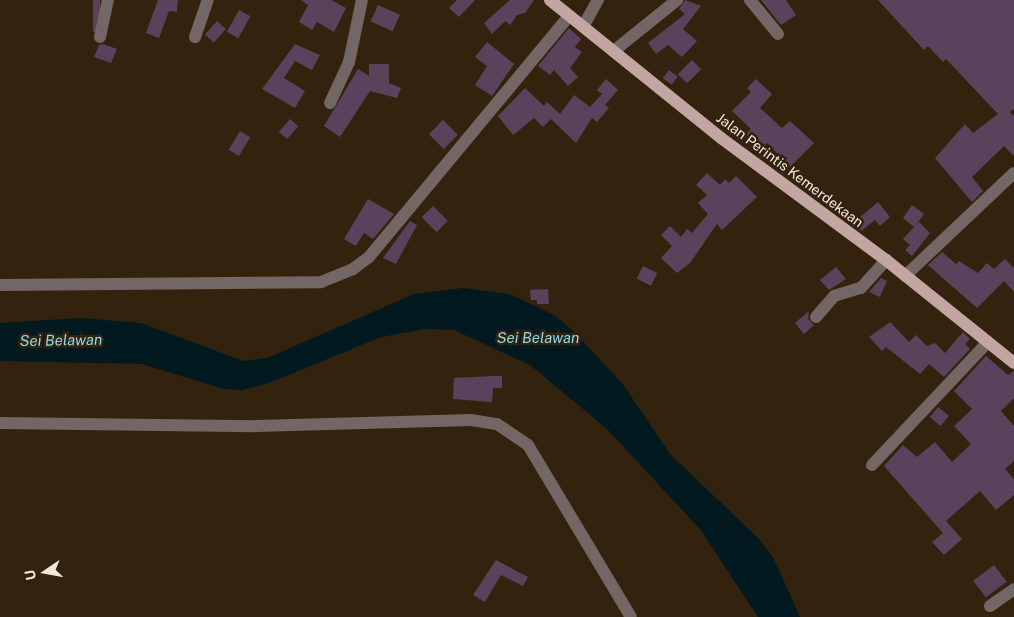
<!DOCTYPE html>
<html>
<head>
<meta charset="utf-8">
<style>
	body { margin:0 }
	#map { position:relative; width:1014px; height:617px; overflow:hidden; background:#33230e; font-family:"Public Sans",sans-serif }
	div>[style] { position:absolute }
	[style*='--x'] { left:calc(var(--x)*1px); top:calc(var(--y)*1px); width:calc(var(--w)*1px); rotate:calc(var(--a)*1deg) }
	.water>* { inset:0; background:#02191f }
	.building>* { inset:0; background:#5b415b; transform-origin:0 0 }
	.minor>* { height:12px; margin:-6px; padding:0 6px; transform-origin:6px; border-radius:6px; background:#746664 }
	.major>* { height:12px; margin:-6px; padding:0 6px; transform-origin:6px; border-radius:6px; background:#c3a6a1 }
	span { translate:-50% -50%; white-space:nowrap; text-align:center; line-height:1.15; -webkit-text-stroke:5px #33230e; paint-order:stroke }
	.street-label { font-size:14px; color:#f2e7db }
	.water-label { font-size:15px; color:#89d9ef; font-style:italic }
	.north { position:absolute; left:20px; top:547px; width:50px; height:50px; -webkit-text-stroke:4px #33230e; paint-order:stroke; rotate:258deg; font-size:14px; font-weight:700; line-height:20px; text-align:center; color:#f2e7db }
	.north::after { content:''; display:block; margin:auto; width:18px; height:22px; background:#f2e7db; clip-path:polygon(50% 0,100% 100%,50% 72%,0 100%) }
</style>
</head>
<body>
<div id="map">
	<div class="water">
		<div style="clip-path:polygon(463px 288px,510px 294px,554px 315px,572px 330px,622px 383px,670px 454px,760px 540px,774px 559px,800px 617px,758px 617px,700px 529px,607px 429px,530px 365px,454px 330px,426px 329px,381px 337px,269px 383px,242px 390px,224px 389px,142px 364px,0 361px,0 323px,80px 318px,141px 323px,243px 361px,267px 358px,414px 294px)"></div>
	</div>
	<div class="building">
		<div style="left:93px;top:0;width:7px;height:32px"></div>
		<div style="clip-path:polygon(158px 0,178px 0,177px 12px,169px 11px,159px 38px,146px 33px)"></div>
		<div style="clip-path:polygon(301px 0,331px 0,346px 8px,334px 32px,317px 22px,312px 30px,299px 22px,308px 5px)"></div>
		<div style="clip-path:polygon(457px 0,475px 0,459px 17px,449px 8px)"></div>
		<div style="clip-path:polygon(510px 0,534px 0,525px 13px,517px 15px,510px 25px,505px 21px,492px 34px,484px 23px)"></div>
		<div style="clip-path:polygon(685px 0,701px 6px,683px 29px,697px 41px,682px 57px,668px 45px,656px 54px,648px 43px,685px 14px,679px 9px)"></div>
		<div style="clip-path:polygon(761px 0,786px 0,796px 15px,781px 25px)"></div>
		<div style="clip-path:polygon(878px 0,1014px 0,1014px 109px,1010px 112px,1014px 116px,1014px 156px,1004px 146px,972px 177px,983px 191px,972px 202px,935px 158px,965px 124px,973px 133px,998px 114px,946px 59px,943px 62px,928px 46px,924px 50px)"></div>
		<div style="left:378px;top:5px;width:24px;height:18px;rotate:24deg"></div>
		<div style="left:239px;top:10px;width:13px;height:25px;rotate:29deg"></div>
		<div style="left:217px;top:21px;width:12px;height:18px;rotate:42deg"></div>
		<div style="clip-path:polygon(569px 28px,581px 39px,575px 47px,582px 52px,570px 68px,578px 77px,568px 86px,554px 70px,550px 75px,538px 66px)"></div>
		<div style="clip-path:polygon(487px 42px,514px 64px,492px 96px,475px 85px,487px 66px,475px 57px)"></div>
		<div style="clip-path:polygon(103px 44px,117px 49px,111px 63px,94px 57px,99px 45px)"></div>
		<div style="clip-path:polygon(295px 44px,320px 55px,312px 70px,295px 61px,284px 78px,305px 91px,295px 108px,262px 89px)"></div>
		<div style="left:692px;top:60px;width:13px;height:20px;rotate:45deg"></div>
		<div style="clip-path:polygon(369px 64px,389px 64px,389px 83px,401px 88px,397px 98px,370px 91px,340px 137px,324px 126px,358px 69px,369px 76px)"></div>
		<div style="left:669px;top:70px;width:11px;height:10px;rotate:38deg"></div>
		<div style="clip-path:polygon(606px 79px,618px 90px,605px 105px,609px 108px,597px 122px,592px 118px,576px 143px,551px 119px,543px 127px,534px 118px,513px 135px,498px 116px,525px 88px,544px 106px,547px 102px,560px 114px,574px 95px,590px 107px,602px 94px,597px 90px)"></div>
		<div style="clip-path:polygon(756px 79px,772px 94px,760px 108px,782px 128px,790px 121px,814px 143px,783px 174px,774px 167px,783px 159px,767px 143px,762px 149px,746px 134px,751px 129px,732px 111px,751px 92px,747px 88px)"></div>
		<div style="left:290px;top:119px;width:11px;height:17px;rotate:41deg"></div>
		<div style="left:443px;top:120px;width:21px;height:20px;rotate:45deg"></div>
		<div style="left:240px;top:131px;width:12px;height:22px;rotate:31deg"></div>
		<div style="clip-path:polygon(707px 173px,720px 185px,725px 179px,729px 183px,736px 176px,757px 197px,722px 230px,717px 224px,690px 263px,677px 273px,661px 258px,672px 246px,661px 235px,670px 226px,681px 237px,687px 229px,692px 233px,708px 214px,698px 203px,707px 195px,696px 185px)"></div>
		<div style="clip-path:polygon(368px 199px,394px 214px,373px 239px,364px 233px,356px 246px,344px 239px)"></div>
		<div style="clip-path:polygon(878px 202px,890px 217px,880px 226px,875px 220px,861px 231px,854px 222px)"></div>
		<div style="clip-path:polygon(912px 205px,924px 214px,916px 225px,919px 222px,930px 233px,912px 256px,905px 250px,910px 245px,903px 239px,914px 227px,903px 218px)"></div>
		<div style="left:433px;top:206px;width:21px;height:16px;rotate:45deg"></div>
		<div style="clip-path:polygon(410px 221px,417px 225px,396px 264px,383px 258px)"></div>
		<div style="clip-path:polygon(942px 252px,956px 264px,959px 261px,978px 273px,987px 263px,994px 269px,1005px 259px,1014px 268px,1014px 292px,1004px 281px,977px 308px,928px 265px)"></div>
		<div style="left:643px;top:266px;width:16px;height:14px;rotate:27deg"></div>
		<div style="clip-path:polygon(836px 267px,846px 279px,829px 290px,820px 280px)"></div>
		<div style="clip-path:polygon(881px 278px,887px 281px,880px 297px,869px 292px)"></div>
		<div style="clip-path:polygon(548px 289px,549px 304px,537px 304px,537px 300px,531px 300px,530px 290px)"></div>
		<div style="clip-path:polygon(809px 311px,808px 319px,814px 325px,804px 334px,795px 323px)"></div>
		<div style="clip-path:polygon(890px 322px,909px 342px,916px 335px,927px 346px,935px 343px,945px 353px,963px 332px,970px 339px,965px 344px,970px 349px,944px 377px,929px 364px,920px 374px,886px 347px,882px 351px,869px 337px)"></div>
		<div style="clip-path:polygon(986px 356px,1008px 375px,1014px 371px,1014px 398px,1001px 411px,1014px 426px,1014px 461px,1005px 469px,1014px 479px,1014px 495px,996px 510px,980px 491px,946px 521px,962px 539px,944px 555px,932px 542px,943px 533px,884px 466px,903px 445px,917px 457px,935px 442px,952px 462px,971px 444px,954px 426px,972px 409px,954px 391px)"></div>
		<div style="clip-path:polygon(493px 376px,502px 376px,502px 388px,493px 388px,492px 402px,453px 399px,454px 378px)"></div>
		<div style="left:938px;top:407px;width:14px;height:13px;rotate:39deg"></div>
		<div style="clip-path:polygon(496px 560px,528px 577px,523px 586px,501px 575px,485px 602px,473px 595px)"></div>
		<div style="left:994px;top:565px;width:21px;height:26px;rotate:53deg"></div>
	</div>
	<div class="minor">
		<div style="--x:750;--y:0;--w:44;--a:50.5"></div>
		<div style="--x:584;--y:25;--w:29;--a:-61"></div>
		<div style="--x:100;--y:37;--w:38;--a:-78"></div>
		<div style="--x:195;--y:37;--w:39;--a:-71"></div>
		<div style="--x:615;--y:50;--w:80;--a:-38.9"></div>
		<div style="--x:330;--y:103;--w:45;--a:-65.1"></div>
		<div style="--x:349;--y:62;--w:63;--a:-78.2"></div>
		<div style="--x:905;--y:276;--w:150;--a:-43.4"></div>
		<div style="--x:0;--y:285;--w:321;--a:-0.5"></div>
		<div style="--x:321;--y:282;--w:35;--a:-22"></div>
		<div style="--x:353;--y:269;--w:20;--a:-37"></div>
		<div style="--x:369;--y:257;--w:313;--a:-50.3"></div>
		<div style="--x:816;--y:317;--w:28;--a:-49"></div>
		<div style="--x:834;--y:296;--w:28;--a:-17"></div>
		<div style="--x:861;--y:288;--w:38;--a:-48"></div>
		<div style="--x:0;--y:423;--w:257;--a:0.7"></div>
		<div style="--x:257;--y:426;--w:214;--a:-1.6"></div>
		<div style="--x:471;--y:420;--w:26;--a:9"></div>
		<div style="--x:497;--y:424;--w:37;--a:34"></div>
		<div style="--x:528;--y:445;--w:200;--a:59.1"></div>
		<div style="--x:872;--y:465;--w:169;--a:-46.7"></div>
		<div style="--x:990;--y:606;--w:29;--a:-35"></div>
	</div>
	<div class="major">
		<div style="--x:550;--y:0;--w:220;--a:38.9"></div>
		<div style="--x:721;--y:138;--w:205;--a:36.5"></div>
		<div style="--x:886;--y:260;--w:164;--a:38.8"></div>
	</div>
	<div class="street-label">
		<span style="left:790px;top:170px;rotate:37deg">Jalan Perintis Kemerdekaan</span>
	</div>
	<div class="water-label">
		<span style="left:538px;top:338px">Sei Belawan</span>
		<span style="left:61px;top:340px;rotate:-1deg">Sei Belawan</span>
	</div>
	<div class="north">U</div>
</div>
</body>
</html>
